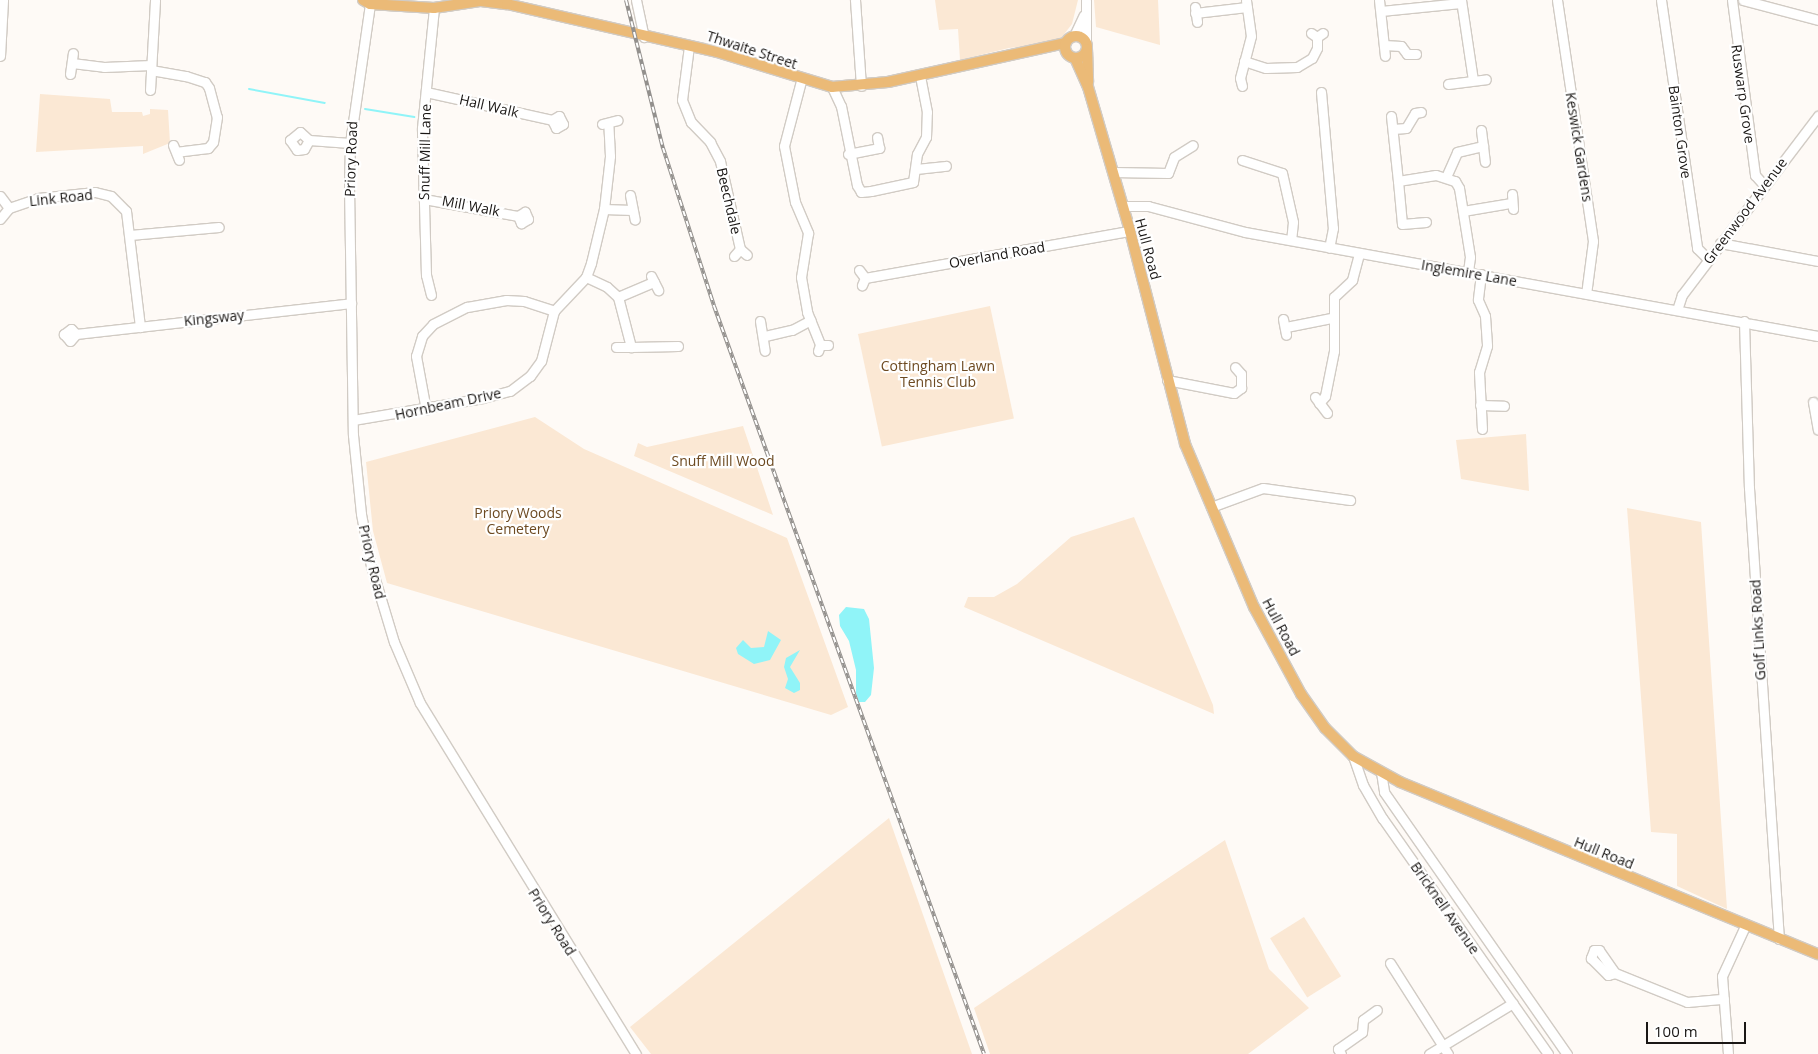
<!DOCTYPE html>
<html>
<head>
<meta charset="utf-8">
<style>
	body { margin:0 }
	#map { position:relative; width:1818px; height:1054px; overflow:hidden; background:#fefaf6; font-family:"Open Sans",sans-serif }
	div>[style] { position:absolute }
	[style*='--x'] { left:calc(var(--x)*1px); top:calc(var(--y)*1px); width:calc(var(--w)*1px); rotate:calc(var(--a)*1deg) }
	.green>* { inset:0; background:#fbe8d4; transform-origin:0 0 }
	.water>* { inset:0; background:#90f4f8 }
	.stream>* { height:2px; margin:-1px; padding:0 1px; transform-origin:1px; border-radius:1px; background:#90f4f8 }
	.roads { filter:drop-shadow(1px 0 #d1cbc4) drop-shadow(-1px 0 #d1cbc4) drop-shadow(0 1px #d1cbc4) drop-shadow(0 -1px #d1cbc4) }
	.minor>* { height:9px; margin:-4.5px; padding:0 4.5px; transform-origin:4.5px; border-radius:4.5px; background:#fff }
	.major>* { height:10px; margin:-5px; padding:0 5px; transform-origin:5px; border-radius:5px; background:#ebba77 }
	.major>.ring { margin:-5px; padding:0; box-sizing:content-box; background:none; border:10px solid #ebba77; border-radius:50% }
	.rail>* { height:4px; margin-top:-2px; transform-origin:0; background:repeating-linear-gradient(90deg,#fff 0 5.5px,#93908d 0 11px); box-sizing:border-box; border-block:1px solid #93908d }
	span { translate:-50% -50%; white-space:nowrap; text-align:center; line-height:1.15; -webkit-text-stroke:4.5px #fff; paint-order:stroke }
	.street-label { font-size:14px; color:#1a1715 }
	.park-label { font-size:14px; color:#6d4a21 }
	.scale { position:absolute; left:1646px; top:1022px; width:100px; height:22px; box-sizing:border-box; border:2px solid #1a1715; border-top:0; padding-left:6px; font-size:15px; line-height:18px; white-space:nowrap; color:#1a1715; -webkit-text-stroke:4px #fff; paint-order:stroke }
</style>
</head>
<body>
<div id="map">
	<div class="green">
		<div style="clip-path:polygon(935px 0,1078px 0,1072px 24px,1058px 42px,1009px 48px,960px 60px,958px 29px,939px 30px)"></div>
		<div style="clip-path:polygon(1094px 0,1158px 0,1160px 45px,1096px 27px)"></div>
		<div style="clip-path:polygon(40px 94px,110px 99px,112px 112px,142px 112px,143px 116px,150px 114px,150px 109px,168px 110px,170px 143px,143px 154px,143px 146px,36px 152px)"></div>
		<div style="left:990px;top:306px;width:115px;height:135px;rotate:78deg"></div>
		<div style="clip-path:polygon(535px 417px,584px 449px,787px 538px,848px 707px,831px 715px,387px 583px,373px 531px,366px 462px)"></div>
		<div style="clip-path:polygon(743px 426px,773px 515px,634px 456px,638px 443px,647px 447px)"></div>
		<div style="clip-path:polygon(1526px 434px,1529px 491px,1461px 479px,1456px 440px)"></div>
		<div style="clip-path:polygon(1627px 508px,1701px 522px,1727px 909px,1677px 886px,1677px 834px,1651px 832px)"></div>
		<div style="clip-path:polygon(1134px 517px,1213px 705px,1214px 714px,964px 607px,968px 597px,994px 597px,1017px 584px,1071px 537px)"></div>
		<div style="clip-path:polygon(889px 818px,972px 1054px,651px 1054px,630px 1027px)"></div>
		<div style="clip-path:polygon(1225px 840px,1269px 969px,1309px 1008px,1248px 1054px,990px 1054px,974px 1008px)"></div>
		<div style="left:1304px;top:917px;width:70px;height:40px;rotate:58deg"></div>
	</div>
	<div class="water">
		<div style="clip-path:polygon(846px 607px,864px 609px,869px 619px,874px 668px,871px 695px,865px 702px,859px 702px,856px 693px,856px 670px,849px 641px,840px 626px,839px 615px)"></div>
		<div style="clip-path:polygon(768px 631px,781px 640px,770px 660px,754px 664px,738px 654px,736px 648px,743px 640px,751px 648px,764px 647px)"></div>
		<div style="clip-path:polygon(800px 650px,790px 667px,800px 683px,800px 690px,794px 693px,785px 688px,788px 679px,784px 667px,786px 658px)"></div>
	</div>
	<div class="stream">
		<div style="--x:249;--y:89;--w:77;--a:10.4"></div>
		<div style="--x:365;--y:109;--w:50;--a:9.3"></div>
	</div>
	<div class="roads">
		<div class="minor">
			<div style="--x:636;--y:0;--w:38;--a:78"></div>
			<div style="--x:855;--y:0;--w:86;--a:86"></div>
			<div style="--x:1379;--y:0;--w:56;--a:83.9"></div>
			<div style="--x:1461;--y:0;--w:81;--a:81.5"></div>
			<div style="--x:1557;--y:0;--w:244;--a:81.5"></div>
			<div style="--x:1593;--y:241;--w:53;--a:97.5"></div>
			<div style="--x:1661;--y:0;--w:251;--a:81.7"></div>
			<div style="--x:1697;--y:248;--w:16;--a:45"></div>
			<div style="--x:1732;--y:0;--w:177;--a:82.5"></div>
			<div style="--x:1755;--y:175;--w:13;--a:48"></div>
			<div style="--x:1743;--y:0;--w:78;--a:14.9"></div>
			<div style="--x:370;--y:4;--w:140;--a:98.2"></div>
			<div style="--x:350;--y:143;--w:43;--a:91.3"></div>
			<div style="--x:349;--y:186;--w:249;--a:89.1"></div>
			<div style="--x:353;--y:435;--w:79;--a:84.2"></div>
			<div style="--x:361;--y:514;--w:53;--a:79.1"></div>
			<div style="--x:371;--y:566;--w:79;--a:73.2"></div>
			<div style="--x:394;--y:642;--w:66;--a:66.9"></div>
			<div style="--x:420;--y:703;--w:412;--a:58.4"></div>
			<div style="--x:1195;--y:7;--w:15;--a:82"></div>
			<div style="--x:1381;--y:11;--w:80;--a:-5.7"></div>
			<div style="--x:1195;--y:13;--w:52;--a:-6.6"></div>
			<div style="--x:1311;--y:33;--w:7;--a:34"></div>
			<div style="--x:1317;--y:37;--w:7;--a:-34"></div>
			<div style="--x:1074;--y:36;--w:23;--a:-65"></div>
			<div style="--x:1086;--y:42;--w:42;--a:-90"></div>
			<div style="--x:1384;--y:45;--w:17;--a:3"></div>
			<div style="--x:1401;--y:46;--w:10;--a:53"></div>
			<div style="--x:1407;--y:54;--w:9;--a:0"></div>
			<div style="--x:689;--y:46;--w:54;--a:97.4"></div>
			<div style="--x:682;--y:100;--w:24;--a:68"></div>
			<div style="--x:691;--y:122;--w:28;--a:46"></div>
			<div style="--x:710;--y:142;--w:21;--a:62"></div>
			<div style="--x:720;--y:161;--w:90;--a:77.2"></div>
			<div style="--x:0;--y:56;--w:56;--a:-86.9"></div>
			<div style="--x:1244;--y:61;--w:23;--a:18"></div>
			<div style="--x:1266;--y:68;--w:31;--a:-2"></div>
			<div style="--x:1297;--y:67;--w:17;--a:-31"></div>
			<div style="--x:1312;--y:58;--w:11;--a:-63"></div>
			<div style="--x:1317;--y:48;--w:11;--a:-90"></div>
			<div style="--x:72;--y:63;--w:32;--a:7"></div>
			<div style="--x:104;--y:67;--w:47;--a:-2.4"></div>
			<div style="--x:151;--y:70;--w:36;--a:10"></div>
			<div style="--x:186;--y:76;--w:20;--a:18"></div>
			<div style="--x:205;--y:82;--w:7;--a:56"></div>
			<div style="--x:209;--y:88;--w:30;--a:75"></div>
			<div style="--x:217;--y:117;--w:25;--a:99"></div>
			<div style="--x:213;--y:142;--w:8;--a:130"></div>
			<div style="--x:208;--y:148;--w:31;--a:173"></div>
			<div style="--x:70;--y:74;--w:21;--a:-82"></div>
			<div style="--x:801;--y:81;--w:67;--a:104.7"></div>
			<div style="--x:784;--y:146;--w:57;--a:78.9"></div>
			<div style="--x:795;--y:202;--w:34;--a:67"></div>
			<div style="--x:808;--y:233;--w:45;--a:99"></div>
			<div style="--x:801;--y:277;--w:36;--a:80"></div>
			<div style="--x:807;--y:312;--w:35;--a:68"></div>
			<div style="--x:1448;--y:84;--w:38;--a:-7"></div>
			<div style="--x:1242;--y:86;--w:8;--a:-104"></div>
			<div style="--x:1240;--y:78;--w:43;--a:-75.3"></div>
			<div style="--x:1251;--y:36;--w:36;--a:-98"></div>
			<div style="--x:832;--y:87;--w:21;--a:65"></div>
			<div style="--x:841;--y:106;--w:81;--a:78.6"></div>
			<div style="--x:857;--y:185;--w:8;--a:60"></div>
			<div style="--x:861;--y:192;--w:10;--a:-6"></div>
			<div style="--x:871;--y:191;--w:43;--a:-12.1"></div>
			<div style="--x:913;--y:182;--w:28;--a:-82"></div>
			<div style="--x:917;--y:154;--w:19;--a:-62"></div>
			<div style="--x:926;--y:137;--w:25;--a:-88"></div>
			<div style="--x:927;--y:112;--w:38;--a:-101"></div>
			<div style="--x:150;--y:90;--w:90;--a:-86.8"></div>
			<div style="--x:426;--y:92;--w:129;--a:12.5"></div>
			<div style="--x:552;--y:120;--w:9;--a:63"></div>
			<div style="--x:556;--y:128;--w:8;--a:-30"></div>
			<div style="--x:563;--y:124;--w:9;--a:-117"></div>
			<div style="--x:559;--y:116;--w:8;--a:150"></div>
			<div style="--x:1321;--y:92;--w:137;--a:85"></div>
			<div style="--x:1333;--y:228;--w:20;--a:101"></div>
			<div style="--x:1391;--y:116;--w:65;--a:83.9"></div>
			<div style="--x:1398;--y:181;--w:38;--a:-9"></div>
			<div style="--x:1436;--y:175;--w:20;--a:18"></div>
			<div style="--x:1455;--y:181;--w:8;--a:60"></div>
			<div style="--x:1459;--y:188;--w:70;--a:80.9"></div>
			<div style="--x:1470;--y:257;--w:15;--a:98"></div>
			<div style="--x:602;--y:124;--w:16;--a:-14"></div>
			<div style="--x:1393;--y:129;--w:13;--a:-4"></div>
			<div style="--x:1406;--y:128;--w:17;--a:-59"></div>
			<div style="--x:1415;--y:113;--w:6;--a:-9"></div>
			<div style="--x:1481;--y:130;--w:32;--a:83"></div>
			<div style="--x:309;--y:140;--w:12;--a:-138"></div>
			<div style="--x:300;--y:132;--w:13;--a:141"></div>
			<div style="--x:290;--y:140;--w:12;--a:55"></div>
			<div style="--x:297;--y:150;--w:7;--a:-8"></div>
			<div style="--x:304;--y:149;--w:10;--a:-61"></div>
			<div style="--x:309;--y:140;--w:41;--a:4.2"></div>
			<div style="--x:173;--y:145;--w:16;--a:68"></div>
			<div style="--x:848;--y:154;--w:32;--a:-11"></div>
			<div style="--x:879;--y:148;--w:11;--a:-100"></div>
			<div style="--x:1242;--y:160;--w:42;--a:18"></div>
			<div style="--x:1282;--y:173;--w:50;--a:77.3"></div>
			<div style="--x:1293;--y:222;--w:18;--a:96"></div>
			<div style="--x:916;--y:169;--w:30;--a:-6"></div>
			<div style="--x:1113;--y:172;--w:55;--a:1"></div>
			<div style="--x:1168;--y:173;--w:17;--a:-69"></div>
			<div style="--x:1174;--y:157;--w:22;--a:-32"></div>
			<div style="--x:1446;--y:177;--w:27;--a:-66"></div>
			<div style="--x:1457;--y:152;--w:27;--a:-13"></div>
			<div style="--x:1398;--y:181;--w:43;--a:84.7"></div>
			<div style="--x:1402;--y:224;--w:24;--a:-5"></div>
			<div style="--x:1512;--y:194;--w:15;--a:86"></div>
			<div style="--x:630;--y:195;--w:25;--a:79"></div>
			<div style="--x:0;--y:196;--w:15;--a:53"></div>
			<div style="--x:424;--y:199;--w:96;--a:10.3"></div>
			<div style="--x:518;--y:216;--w:8;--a:67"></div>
			<div style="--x:521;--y:223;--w:8;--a:-30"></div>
			<div style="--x:528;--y:219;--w:8;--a:-113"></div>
			<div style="--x:525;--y:212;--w:8;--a:150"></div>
			<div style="--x:1122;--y:206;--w:26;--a:0"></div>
			<div style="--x:1148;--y:206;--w:100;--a:15"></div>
			<div style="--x:1245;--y:232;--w:582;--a:10.29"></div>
			<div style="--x:604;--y:209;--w:28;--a:2"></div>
			<div style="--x:1463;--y:211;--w:49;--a:-9.5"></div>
			<div style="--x:0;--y:219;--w:14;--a:-51"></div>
			<div style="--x:9;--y:208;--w:31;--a:-19"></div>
			<div style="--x:38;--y:198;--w:57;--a:-6"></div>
			<div style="--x:95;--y:192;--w:16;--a:14"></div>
			<div style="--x:111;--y:196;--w:21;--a:45"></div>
			<div style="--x:126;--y:211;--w:117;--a:83.1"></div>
			<div style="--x:130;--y:235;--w:89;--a:-5.1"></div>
			<div style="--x:1720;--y:243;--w:100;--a:10.4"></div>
			<div style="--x:734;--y:256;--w:9;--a:-49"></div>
			<div style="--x:740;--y:249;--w:9;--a:41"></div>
			<div style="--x:859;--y:270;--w:10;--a:53"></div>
			<div style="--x:865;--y:278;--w:8;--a:113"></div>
			<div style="--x:1481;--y:274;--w:26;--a:97"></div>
			<div style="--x:1478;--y:300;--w:17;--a:66"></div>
			<div style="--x:1485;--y:316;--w:30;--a:86"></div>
			<div style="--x:1487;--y:346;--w:27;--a:107"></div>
			<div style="--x:1479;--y:372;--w:57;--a:87"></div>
			<div style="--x:651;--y:276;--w:16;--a:63"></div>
			<div style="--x:586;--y:277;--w:23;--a:25"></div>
			<div style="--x:607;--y:287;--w:15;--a:42"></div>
			<div style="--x:618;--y:297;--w:52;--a:75.4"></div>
			<div style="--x:631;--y:347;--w:47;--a:-1.2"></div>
			<div style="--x:865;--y:278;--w:269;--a:-10.1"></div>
			<div style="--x:431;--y:295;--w:21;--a:-104"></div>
			<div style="--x:426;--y:275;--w:147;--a:-91.6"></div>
			<div style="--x:422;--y:128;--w:121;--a:-84.3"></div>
			<div style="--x:618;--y:297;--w:39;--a:-23"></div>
			<div style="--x:1677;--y:310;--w:16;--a:-72"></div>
			<div style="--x:1682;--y:295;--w:225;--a:-52.8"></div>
			<div style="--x:1283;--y:319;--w:16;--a:79"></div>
			<div style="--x:760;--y:321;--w:30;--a:81"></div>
			<div style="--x:1744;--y:321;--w:167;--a:88.3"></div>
			<div style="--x:1749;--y:488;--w:452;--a:86.2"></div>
			<div style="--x:1286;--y:327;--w:46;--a:-11.3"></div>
			<div style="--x:76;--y:334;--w:7;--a:-135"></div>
			<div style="--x:71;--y:329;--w:9;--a:144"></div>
			<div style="--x:64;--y:334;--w:9;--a:49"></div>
			<div style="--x:70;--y:341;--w:9;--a:-49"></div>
			<div style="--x:76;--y:334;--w:277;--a:-6.4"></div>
			<div style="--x:765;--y:336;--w:28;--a:-13"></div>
			<div style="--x:792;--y:330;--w:21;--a:-28"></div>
			<div style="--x:616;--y:347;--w:15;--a:0"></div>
			<div style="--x:818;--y:351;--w:6;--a:-72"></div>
			<div style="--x:820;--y:345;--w:8;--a:0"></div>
			<div style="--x:1167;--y:380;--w:68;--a:11"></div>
			<div style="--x:1234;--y:393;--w:9;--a:-36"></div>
			<div style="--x:1241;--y:388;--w:14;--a:-90"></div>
			<div style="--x:1241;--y:374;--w:9;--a:-131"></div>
			<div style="--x:1315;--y:397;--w:20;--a:53"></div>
			<div style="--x:1813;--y:402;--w:28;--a:80"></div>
			<div style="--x:1319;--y:403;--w:9;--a:-49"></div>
			<div style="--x:1325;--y:396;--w:46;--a:-78.7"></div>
			<div style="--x:1334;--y:351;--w:54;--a:-90"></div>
			<div style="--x:1334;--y:297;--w:25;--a:-43"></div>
			<div style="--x:1352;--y:280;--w:28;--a:-75"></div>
			<div style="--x:1480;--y:405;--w:24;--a:2"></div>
			<div style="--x:426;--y:410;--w:55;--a:-100.5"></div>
			<div style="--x:416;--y:356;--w:21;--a:-73"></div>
			<div style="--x:422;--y:336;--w:16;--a:-47"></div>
			<div style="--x:433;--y:324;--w:38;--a:-27"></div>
			<div style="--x:467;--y:307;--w:40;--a:-10"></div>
			<div style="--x:506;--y:300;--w:18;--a:3"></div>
			<div style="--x:524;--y:301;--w:32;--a:18"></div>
			<div style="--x:353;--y:420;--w:132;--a:-9.6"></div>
			<div style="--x:483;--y:398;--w:28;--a:-15"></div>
			<div style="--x:510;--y:391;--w:25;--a:-37"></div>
			<div style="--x:530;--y:376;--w:19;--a:-54"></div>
			<div style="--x:541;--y:361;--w:52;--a:-75.4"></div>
			<div style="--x:554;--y:311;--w:47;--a:-46.7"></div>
			<div style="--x:586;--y:277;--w:15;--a:-70"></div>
			<div style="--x:591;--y:263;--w:56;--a:-76.5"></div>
			<div style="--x:604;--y:209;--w:53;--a:-83.5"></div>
			<div style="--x:610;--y:156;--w:33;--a:-93"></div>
			<div style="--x:1211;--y:507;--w:55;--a:-20.1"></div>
			<div style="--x:1263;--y:488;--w:88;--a:7.9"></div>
			<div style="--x:1353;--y:756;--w:31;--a:71"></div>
			<div style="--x:1363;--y:785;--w:39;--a:60"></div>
			<div style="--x:1383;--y:819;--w:287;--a:54.9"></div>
			<div style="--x:1381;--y:772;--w:20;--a:81"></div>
			<div style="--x:1384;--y:792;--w:320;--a:55.1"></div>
			<div style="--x:1390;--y:963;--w:108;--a:57.5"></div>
			<div style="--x:1615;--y:973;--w:28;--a:-125"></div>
			<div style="--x:1599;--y:950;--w:5;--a:180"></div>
			<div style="--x:1594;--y:950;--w:9;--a:111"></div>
			<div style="--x:1591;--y:958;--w:24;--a:45"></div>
			<div style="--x:1608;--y:975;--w:7;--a:-16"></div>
			<div style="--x:1615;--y:973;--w:78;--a:21.9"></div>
			<div style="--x:1687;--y:1002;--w:37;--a:-5"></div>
			<div style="--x:1341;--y:1054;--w:6;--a:-121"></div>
			<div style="--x:1338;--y:1049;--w:29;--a:-35"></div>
			<div style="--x:1362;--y:1032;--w:12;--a:-85"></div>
			<div style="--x:1363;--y:1020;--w:17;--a:-36"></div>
			<div style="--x:1429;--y:1054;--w:98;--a:-31.3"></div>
			<div style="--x:1728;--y:1054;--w:78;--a:-94.4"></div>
			<div style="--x:1722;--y:976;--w:55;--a:-65.3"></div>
		</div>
		<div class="major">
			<div style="--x:363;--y:0;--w:8;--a:30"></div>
			<div style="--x:370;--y:4;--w:64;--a:3.6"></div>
			<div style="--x:434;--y:8;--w:48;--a:-8.5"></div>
			<div style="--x:481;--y:1;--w:26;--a:7"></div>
			<div style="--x:507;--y:4;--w:215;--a:12.9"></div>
			<div style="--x:717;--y:52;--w:120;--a:16.9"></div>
			<div style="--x:832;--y:87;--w:56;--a:-5.1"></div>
			<div style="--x:888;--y:82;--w:182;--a:-12.4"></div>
			<div class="ring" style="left:1065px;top:36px;width:12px;height:12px"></div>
			<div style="--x:1087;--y:49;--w:33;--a:88"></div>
			<div style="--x:1075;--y:58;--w:32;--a:66"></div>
			<div style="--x:1088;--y:87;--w:150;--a:73.7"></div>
			<div style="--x:1130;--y:231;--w:220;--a:75.5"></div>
			<div style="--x:1185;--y:444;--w:177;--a:67.1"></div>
			<div style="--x:1254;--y:607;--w:99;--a:61.6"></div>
			<div style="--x:1301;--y:694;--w:42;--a:54.8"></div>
			<div style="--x:1325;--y:728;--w:40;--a:45"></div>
			<div style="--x:1353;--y:756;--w:54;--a:29"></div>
			<div style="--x:1400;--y:782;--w:452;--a:22.4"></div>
		</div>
	</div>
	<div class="rail">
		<div style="--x:626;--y:0;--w:153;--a:76"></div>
		<div style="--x:663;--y:148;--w:166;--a:72.1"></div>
		<div style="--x:714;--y:306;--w:795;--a:70.15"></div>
	</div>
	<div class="street-label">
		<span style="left:752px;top:50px;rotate:18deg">Thwaite Street</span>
		<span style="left:1743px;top:94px;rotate:82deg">Ruswarp Grove</span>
		<span style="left:489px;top:106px;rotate:13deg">Hall Walk</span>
		<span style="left:1680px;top:132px;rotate:82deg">Bainton Grove</span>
		<span style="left:1579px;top:147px;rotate:81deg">Keswick Gardens</span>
		<span style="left:425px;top:152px;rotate:-89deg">Snuff Mill Lane</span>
		<span style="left:351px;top:159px;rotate:-88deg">Priory Road</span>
		<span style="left:61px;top:198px;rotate:-6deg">Link Road</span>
		<span style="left:729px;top:201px;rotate:77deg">Beechdale</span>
		<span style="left:471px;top:206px;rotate:11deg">Mill Walk</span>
		<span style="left:1745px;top:211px;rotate:-53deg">Greenwood Avenue</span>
		<span style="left:1148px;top:249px;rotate:75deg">Hull Road</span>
		<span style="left:997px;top:255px;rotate:-10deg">Overland Road</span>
		<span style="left:1469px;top:273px;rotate:10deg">Inglemire Lane</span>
		<span style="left:214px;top:318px;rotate:-6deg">Kingsway</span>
		<span style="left:448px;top:404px;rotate:-12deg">Hornbeam Drive</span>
		<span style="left:372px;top:562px;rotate:77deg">Priory Road</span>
		<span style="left:1281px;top:627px;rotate:62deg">Hull Road</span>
		<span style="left:1758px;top:630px;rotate:-93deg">Golf Links Road</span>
		<span style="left:1604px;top:853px;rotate:22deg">Hull Road</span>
		<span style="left:1445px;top:908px;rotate:55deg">Bricknell Avenue</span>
		<span style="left:552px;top:922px;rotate:58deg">Priory Road</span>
	</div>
	<div class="park-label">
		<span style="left:938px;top:374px">Cottingham Lawn<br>Tennis Club</span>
		<span style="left:723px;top:461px">Snuff Mill Wood</span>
		<span style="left:518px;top:521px">Priory Woods<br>Cemetery</span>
	</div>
	<div class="scale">100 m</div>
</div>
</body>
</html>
